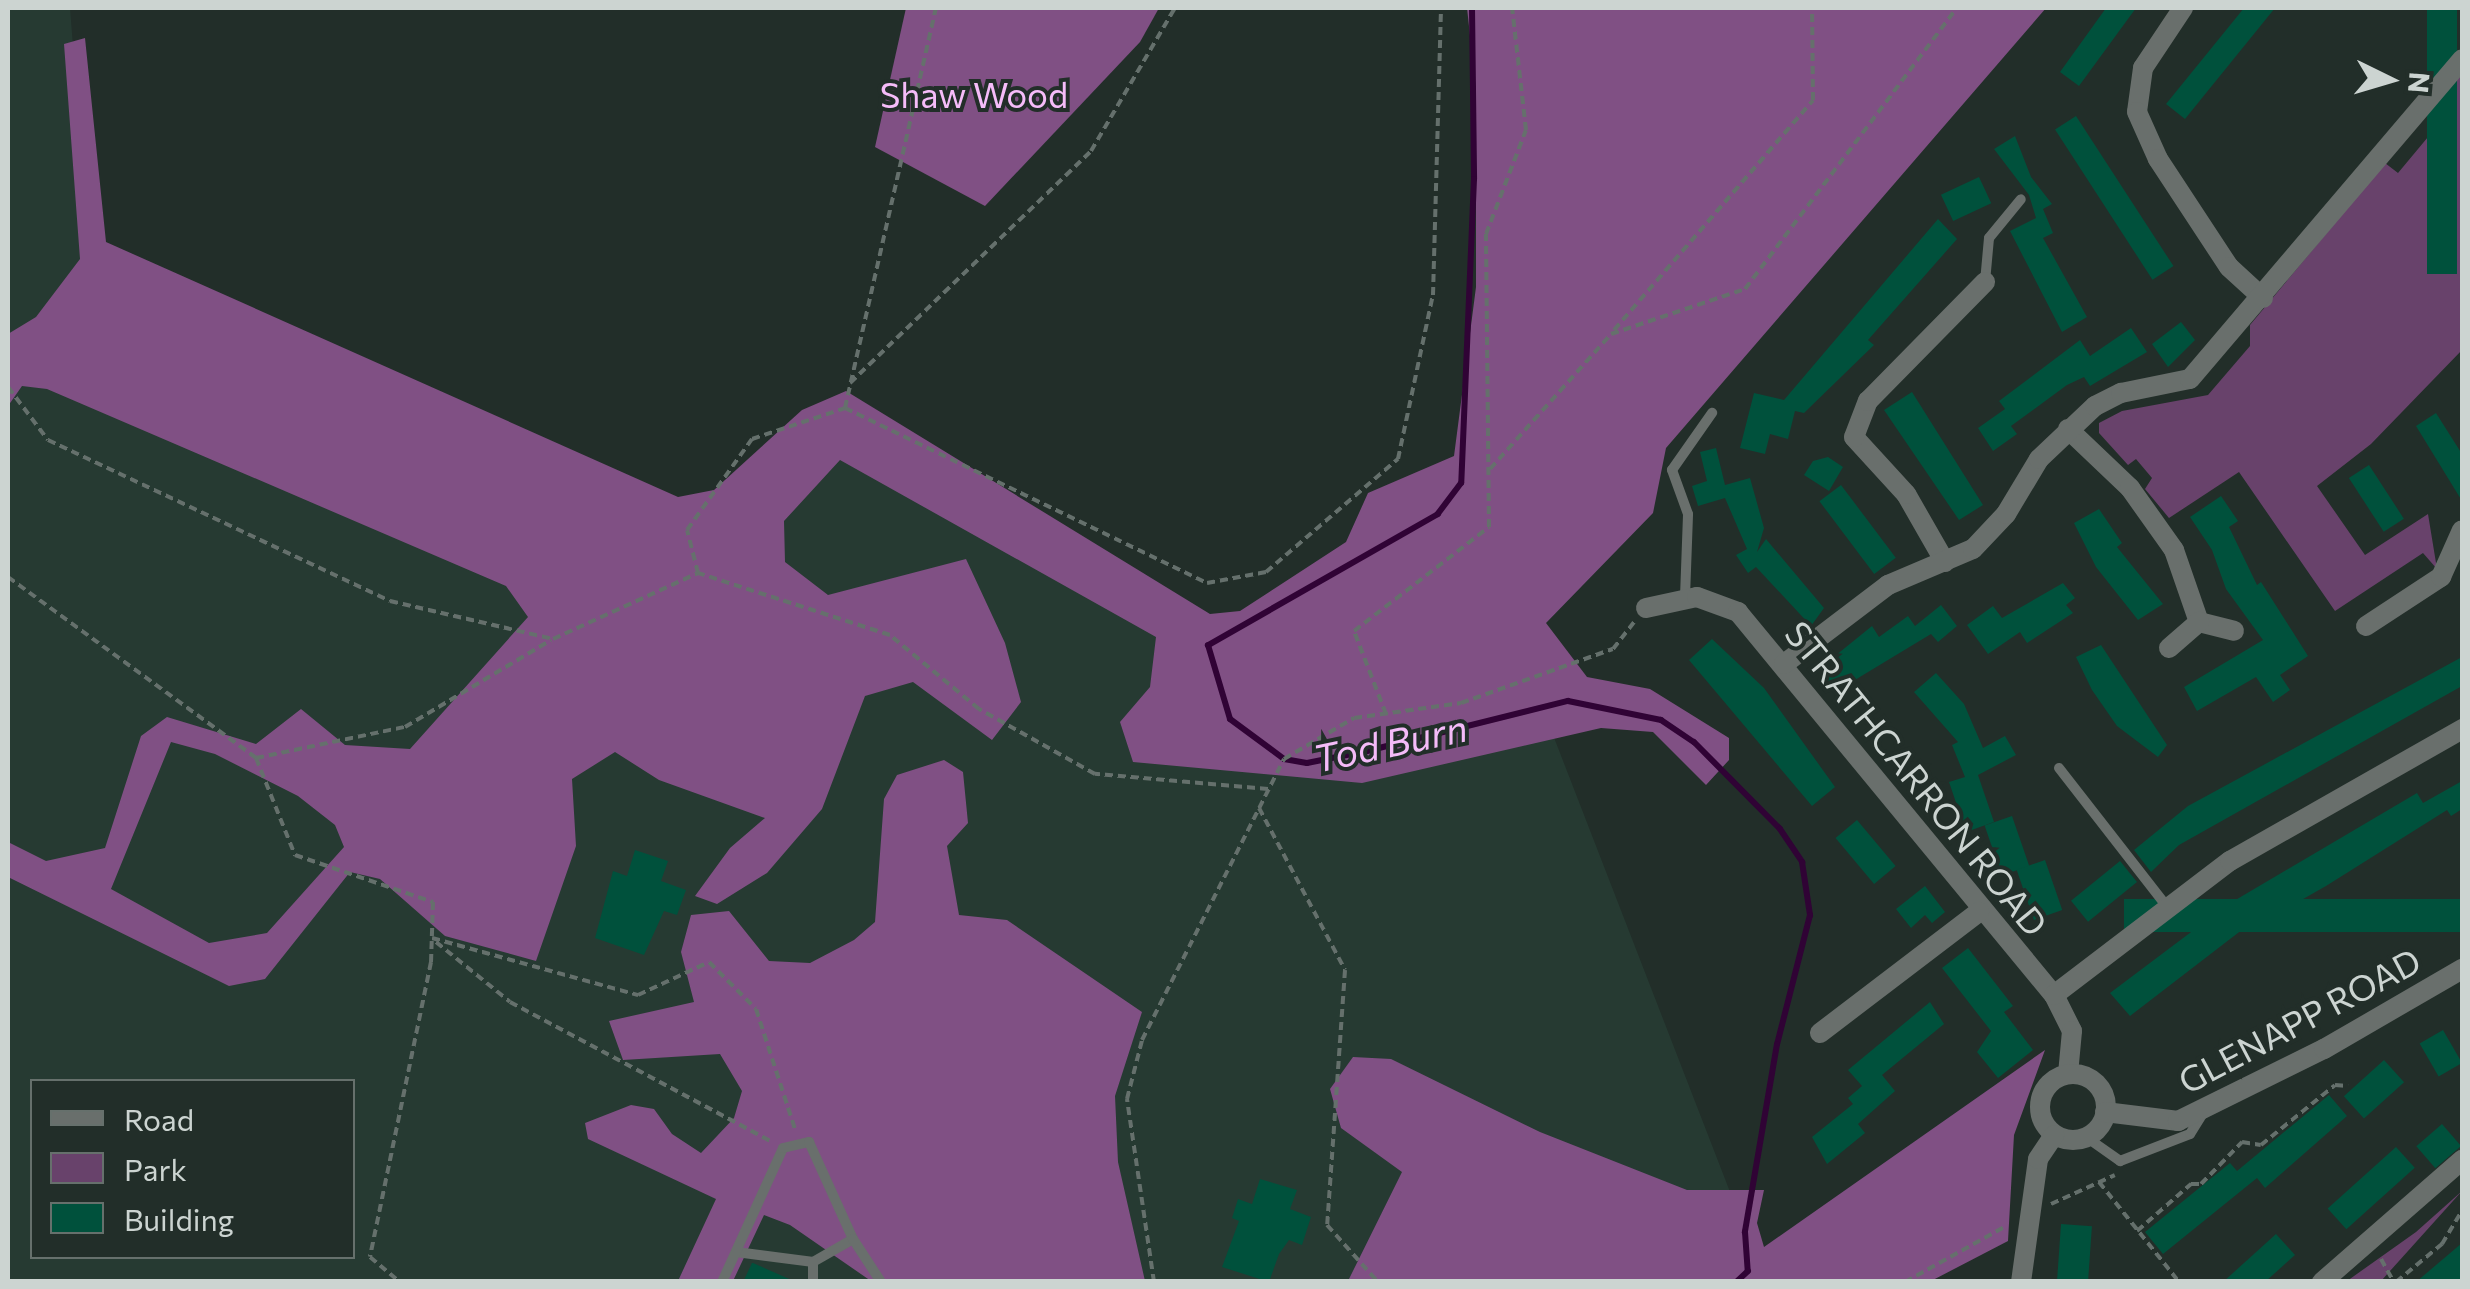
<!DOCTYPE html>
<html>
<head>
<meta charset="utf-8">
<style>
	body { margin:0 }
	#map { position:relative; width:2470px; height:1289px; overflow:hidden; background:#222e29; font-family:Commissioner,sans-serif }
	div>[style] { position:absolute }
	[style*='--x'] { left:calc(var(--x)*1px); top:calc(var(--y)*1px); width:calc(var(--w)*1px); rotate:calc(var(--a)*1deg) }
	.built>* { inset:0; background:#263a32 }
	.green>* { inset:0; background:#68426b }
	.forest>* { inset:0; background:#805084 }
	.stream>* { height:6px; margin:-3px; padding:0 3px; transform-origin:3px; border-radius:3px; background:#300335 }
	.building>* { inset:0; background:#00513c; transform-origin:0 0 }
	.path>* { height:4px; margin-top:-2px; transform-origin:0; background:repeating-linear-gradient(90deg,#65706c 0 8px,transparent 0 13px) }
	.lane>* { height:10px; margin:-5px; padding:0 5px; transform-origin:5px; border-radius:5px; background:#696f6c }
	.street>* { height:20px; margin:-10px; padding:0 10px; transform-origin:10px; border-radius:10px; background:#696f6c }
	.street>.ring { margin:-10px; padding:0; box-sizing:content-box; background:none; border:20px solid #696f6c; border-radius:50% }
	span { translate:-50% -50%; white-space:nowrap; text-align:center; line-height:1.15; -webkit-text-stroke:8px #222e29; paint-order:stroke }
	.park-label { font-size:35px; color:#f5bcf9 }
	.street-label { font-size:35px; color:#ccd4d1 }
	.water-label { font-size:38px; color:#f4bbf8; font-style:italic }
	.frame { position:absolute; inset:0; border:10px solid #ccd4d1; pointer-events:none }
	.legend { position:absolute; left:30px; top:1079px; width:325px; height:180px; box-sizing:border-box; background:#222e29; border:2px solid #66706c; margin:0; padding:12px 18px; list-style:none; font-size:30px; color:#ccd4d1 }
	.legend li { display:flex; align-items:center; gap:20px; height:50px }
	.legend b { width:50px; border:2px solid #66706c }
	.north { position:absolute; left:2340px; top:30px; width:100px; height:100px; -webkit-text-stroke:8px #222e29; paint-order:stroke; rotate:95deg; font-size:28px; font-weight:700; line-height:40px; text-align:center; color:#ccd4d1 }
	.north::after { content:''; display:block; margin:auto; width:35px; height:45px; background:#ccd4d1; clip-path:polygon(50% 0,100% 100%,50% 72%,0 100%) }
</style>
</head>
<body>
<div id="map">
	<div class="built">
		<div style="clip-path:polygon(evenodd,8px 8px,70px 8px,90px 260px,703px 559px,836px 425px,1211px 634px,1462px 500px,1739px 1215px,1690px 1282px,8px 1282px,8px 8px,32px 1082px,352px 1082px,352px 1256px,32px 1256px,32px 1082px)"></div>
	</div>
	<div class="green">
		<div style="clip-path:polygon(2462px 72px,2462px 350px,2371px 444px,2317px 486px,2365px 555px,2428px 514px,2437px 569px,2423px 553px,2335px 611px,2239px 472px,2169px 518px,2145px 489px,2152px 478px,2136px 459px,2128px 465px,2099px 433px,2099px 423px,2122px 411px,2208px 395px,2250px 346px,2250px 325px,2385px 163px,2398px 173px,2453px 107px,2442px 95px)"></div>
		<div style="clip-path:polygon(2462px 1191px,2381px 1281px,2347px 1281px,2416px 1232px)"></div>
	</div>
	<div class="forest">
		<div style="clip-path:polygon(906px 8px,1159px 8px,1140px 42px,985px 206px,875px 147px)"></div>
		<div style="clip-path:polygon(evenodd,1467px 8px,2046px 8px,1666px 448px,1653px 513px,1546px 623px,1587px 677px,1650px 689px,1729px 738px,1729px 760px,1706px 785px,1653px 732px,1601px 728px,1362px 783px,1133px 762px,1120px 722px,1150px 687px,1156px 637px,840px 460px,784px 521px,785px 562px,828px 595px,966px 559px,1005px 643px,1021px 702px,992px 740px,913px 682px,865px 696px,822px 809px,767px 873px,717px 904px,695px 896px,730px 848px,765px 818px,659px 780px,615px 752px,572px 779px,576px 846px,536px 961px,445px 936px,380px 879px,350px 872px,265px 979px,229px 986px,8px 877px,8px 842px,46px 861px,105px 848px,141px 736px,167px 717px,256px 744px,301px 709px,345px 745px,410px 749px,528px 617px,506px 586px,47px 389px,22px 386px,8px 406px,8px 334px,36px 317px,80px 259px,64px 44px,85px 38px,106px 242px,678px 497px,714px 490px,802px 410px,846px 391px,1210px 614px,1240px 611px,1346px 542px,1368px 493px,1454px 456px,1476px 287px,1476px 90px,1467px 8px,171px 742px,215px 754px,298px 796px,335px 825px,344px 847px,267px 933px,209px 943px,111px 889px,171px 742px)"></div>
		<div style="clip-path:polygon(944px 760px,963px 772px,968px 823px,947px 846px,959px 915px,1007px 920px,1142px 1012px,1115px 1096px,1118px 1162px,1145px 1281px,871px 1281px,790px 1225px,764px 1215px,733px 1281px,678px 1281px,716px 1199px,588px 1139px,585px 1123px,631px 1105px,654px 1109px,672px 1134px,701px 1153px,734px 1118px,742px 1091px,720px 1054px,623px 1060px,609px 1021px,694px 1002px,681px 952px,691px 915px,729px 911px,769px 961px,810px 963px,854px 940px,875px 922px,884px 799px,897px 775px)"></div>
		<div style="clip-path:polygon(2045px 1050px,2014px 1135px,2008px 1241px,1931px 1281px,1348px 1281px,1402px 1172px,1341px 1128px,1330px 1089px,1353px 1057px,1391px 1059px,1540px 1132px,1687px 1190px,1764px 1190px,1757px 1223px,1764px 1247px)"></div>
	</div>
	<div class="stream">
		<div style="--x:1472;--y:8;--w:171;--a:89.3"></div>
		<div style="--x:1474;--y:179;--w:304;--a:92.4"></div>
		<div style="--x:1461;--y:483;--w:39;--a:127"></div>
		<div style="--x:1438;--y:514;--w:265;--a:150.3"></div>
		<div style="--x:1208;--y:645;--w:77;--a:73.4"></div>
		<div style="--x:1230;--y:719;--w:67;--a:36.5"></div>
		<div style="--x:1284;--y:759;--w:23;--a:10"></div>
		<div style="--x:1307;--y:763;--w:61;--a:-11.3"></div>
		<div style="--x:1367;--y:751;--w:207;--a:-14"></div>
		<div style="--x:1568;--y:701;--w:95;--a:11.5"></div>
		<div style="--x:1661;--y:720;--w:40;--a:34"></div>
		<div style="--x:1694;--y:742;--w:122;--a:45.3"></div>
		<div style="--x:1780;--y:829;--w:40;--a:56"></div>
		<div style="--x:1802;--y:862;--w:54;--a:81.4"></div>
		<div style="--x:1810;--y:915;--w:133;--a:104.3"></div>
		<div style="--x:1777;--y:1044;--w:191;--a:99.7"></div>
		<div style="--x:1745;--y:1232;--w:39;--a:86"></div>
		<div style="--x:1748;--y:1271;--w:16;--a:137"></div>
	</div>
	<div class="building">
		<div style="clip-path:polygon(2106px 8px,2136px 8px,2079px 86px,2060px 72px)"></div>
		<div style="clip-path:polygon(2244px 8px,2275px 8px,2185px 119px,2166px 104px)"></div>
		<div style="left:2427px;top:8px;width:30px;height:266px"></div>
		<div style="left:2076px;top:116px;width:179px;height:25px;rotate:57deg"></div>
		<div style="clip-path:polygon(2015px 136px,2031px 177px,2052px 204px,2043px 209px,2053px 233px,2043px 238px,2087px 317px,2062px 332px,2010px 231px,2036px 218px,2029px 195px,1994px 149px)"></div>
		<div style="left:1979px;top:177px;width:29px;height:42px;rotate:65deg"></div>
		<div style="clip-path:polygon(1938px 219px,1957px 239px,1868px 340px,1874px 345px,1804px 413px,1795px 411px,1788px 439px,1770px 434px,1765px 454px,1740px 448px,1754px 393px,1784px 400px)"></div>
		<div style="clip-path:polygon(2181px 322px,2195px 340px,2168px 367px,2152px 344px)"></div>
		<div style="clip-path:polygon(2131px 328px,2147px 352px,2090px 386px,2084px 377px,2067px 385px,2011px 426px,2017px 434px,1993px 451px,1978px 428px,2005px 409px,1999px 401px,2080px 340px,2090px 356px)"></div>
		<div style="clip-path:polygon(1912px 392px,1983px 505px,1959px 520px,1884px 410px)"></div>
		<div style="clip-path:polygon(2436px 413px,2462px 454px,2462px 501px,2416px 426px)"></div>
		<div style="clip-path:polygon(1716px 448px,1725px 485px,1750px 478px,1764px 528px,1757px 552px,1766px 539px,1824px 608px,1811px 626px,1756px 567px,1748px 573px,1736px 555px,1747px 549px,1725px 498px,1698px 506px,1692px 486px,1707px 481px,1700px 452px)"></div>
		<div style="clip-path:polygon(1828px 457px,1843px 467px,1829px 491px,1804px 475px,1813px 461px)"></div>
		<div style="left:2369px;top:465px;width:64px;height:24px;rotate:57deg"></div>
		<div style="left:1841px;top:485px;width:91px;height:27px;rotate:53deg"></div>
		<div style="clip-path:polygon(2221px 496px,2238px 521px,2229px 527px,2257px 585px,2261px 582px,2308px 656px,2280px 675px,2290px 690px,2273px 702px,2256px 677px,2197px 711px,2184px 687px,2263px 640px,2226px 589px,2212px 550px,2190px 517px)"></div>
		<div style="clip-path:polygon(2099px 509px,2122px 543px,2117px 547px,2163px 604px,2138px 620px,2096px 567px,2074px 523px)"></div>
		<div style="clip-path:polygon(2063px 583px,2075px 598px,2066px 605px,2073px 613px,2027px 643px,2020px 632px,1988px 654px,1967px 625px,1993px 606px,2002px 618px)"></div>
		<div style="clip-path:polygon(1941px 605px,1957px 626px,1938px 642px,1931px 634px,1835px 692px,1824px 678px,1836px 669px,1830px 660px,1872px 626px,1879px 637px,1908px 616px,1915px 626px)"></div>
		<div style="clip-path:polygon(1712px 639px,1764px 688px,1835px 787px,1812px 806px,1689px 660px)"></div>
		<div style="clip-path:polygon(2101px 645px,2167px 745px,2158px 757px,2117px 726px,2092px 690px,2076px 657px)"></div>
		<div style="clip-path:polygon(2462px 657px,2462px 686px,2179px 845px,2151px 872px,2134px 850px,2188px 806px)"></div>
		<div style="clip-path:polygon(1936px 673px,1964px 704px,1983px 748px,2005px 736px,2016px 755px,1978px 775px,1994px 822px,1966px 832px,1949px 782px,1965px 777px,1952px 745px,1958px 742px,1914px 692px)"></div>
		<div style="clip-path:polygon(2462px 781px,2462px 809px,2451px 816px,2447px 810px,2326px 886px,2263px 922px,2260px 916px,2130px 1016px,2110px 993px,2227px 905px,2417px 793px,2423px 803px)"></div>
		<div style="left:2012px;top:816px;width:53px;height:29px;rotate:71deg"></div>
		<div style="left:1857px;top:820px;width:60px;height:28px;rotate:50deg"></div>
		<div style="clip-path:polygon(635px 850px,668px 861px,661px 881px,686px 890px,677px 915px,664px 911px,644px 955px,595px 938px,613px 871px,627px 876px)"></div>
		<div style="left:2045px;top:860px;width:53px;height:30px;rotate:71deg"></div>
		<div style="left:2120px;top:861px;width:27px;height:63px;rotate:51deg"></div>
		<div style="clip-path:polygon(1925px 886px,1945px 912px,1932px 923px,1925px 915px,1911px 928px,1896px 909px)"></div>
		<div style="left:2462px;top:899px;width:33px;height:338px;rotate:90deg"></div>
		<div style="clip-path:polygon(1968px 948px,2013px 1006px,2004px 1012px,2033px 1050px,1998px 1078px,1977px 1052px,1991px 1031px,1942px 968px)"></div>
		<div style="clip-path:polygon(1930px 1002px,1944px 1024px,1882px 1075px,1895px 1091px,1858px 1124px,1865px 1133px,1827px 1164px,1812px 1137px,1853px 1104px,1848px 1098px,1862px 1086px,1848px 1070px)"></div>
		<div style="left:2443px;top:1030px;width:38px;height:27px;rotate:60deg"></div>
		<div style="left:2384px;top:1060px;width:30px;height:54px;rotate:48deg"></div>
		<div style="clip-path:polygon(2329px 1095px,2347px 1116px,2265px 1188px,2257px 1178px,2163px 1254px,2145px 1232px,2230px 1163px,2237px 1171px)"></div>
		<div style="left:2442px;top:1124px;width:29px;height:34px;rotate:49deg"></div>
		<div style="left:2396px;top:1147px;width:28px;height:92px;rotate:48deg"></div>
		<div style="clip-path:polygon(1260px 1179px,1297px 1190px,1290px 1209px,1311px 1217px,1302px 1245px,1289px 1240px,1279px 1254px,1269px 1282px,1222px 1267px,1239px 1221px,1232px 1218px,1238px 1199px,1252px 1204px)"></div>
		<div style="left:2061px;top:1224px;width:31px;height:58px;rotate:4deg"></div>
		<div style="clip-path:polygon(2276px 1234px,2295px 1255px,2265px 1282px,2223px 1282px)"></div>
		<div style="clip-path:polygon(2462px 1243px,2462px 1282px,2416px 1282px)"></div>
		<div style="clip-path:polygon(752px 1263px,753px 1263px,796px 1282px,743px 1282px)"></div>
	</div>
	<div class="path">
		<div style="--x:1614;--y:330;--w:304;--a:-49.1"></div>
		<div style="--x:1813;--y:100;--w:92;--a:-90.6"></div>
		<div style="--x:850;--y:383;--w:335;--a:-43.9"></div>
		<div style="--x:1091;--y:151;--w:166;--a:-59.6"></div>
		<div style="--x:8;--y:387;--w:66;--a:53"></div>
		<div style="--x:48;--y:440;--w:378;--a:25.2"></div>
		<div style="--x:390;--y:601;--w:167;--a:13.1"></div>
		<div style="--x:553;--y:639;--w:159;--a:-24.5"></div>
		<div style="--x:845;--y:408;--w:410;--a:-77.2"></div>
		<div style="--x:1490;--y:469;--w:181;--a:-48.1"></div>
		<div style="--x:1611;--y:334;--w:141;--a:-18.6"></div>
		<div style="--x:1745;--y:289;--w:352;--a:-53"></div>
		<div style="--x:8;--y:577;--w:307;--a:36.1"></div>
		<div style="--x:256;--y:758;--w:152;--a:-11.8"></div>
		<div style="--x:405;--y:727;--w:170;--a:-30.8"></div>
		<div style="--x:1386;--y:714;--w:89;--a:-111.1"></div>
		<div style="--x:1354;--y:631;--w:170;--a:-37.6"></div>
		<div style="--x:1489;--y:527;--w:293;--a:-90.6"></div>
		<div style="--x:1486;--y:234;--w:111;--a:-69"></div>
		<div style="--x:1526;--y:130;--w:123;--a:-96.5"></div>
		<div style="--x:256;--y:758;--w:105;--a:68.1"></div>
		<div style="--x:295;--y:855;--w:146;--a:18.8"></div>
		<div style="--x:433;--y:902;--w:60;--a:91.9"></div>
		<div style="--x:431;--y:962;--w:301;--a:101.7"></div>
		<div style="--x:370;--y:1257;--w:39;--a:40"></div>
		<div style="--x:1268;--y:789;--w:174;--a:-175"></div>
		<div style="--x:1095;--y:774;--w:133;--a:-150.7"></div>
		<div style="--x:979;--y:709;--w:116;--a:-140.3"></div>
		<div style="--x:890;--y:635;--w:202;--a:-162.1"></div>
		<div style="--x:698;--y:573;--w:44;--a:-104.3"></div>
		<div style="--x:687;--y:530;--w:112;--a:-54.5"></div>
		<div style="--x:752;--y:439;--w:98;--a:-18.4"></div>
		<div style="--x:845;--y:408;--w:402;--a:25.8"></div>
		<div style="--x:1207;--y:583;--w:60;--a:-10.6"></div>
		<div style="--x:1266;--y:572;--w:174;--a:-40.6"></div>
		<div style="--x:1398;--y:459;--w:168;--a:-78"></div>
		<div style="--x:1433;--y:295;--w:287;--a:-88.4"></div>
		<div style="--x:1259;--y:808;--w:183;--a:62"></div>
		<div style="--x:1345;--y:970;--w:256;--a:94"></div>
		<div style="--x:1327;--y:1225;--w:76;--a:48.2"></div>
		<div style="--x:432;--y:938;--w:214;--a:15.5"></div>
		<div style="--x:638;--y:995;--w:78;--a:-24.9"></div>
		<div style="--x:709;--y:962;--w:66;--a:45"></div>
		<div style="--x:756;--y:1009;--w:126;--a:72"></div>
		<div style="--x:436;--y:942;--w:95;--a:39"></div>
		<div style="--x:510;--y:1002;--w:295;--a:28.1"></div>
		<div style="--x:2099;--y:1182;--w:128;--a:51.3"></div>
		<div style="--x:2051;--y:1204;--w:70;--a:-24.4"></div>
		<div style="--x:2137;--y:1231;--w:72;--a:-41"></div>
		<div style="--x:2191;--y:1184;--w:10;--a:0"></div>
		<div style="--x:2201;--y:1184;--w:59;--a:-45.7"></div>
		<div style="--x:2242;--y:1142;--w:19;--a:9"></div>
		<div style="--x:2261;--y:1145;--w:95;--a:-39"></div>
		<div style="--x:2335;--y:1085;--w:13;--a:4"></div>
		<div style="--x:2381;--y:1259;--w:26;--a:61"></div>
		<div style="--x:1154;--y:1282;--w:185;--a:-98.4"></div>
		<div style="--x:1127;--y:1099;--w:61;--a:-75.7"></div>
		<div style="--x:1142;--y:1040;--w:315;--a:-63.2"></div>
		<div style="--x:1284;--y:759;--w:81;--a:-30.4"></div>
		<div style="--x:1354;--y:718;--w:108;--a:-8"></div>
		<div style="--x:1461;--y:703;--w:161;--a:-19.6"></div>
		<div style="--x:1613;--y:649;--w:34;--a:-52"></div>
		<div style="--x:1905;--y:1282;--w:115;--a:-29"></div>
		<div style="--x:2396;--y:1282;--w:60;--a:-39.6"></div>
		<div style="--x:2442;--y:1244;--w:39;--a:-59"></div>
	</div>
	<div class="lane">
		<div style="--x:1985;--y:282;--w:44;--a:-84.8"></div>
		<div style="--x:1989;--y:238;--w:50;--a:-50.6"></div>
		<div style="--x:1685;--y:597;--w:83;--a:-87.9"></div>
		<div style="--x:1688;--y:514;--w:47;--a:-110"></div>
		<div style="--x:1672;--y:470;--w:70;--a:-54.9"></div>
		<div style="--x:2059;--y:768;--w:177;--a:52.1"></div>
		<div style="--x:2086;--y:1137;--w:42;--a:35.2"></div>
		<div style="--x:2120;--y:1161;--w:75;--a:-21.1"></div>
		<div style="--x:2190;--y:1134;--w:22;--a:-58"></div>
		<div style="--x:736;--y:1252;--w:78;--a:7.4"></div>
		<div style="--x:813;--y:1262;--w:46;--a:-29.9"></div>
		<div style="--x:722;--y:1282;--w:147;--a:-65.5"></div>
		<div style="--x:783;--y:1148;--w:27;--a:-13"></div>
		<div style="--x:809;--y:1142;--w:107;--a:65.6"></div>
		<div style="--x:853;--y:1239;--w:51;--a:56.9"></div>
		<div style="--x:813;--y:1282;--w:20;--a:-90"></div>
	</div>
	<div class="street">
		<div style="--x:2183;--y:8;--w:72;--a:123.7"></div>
		<div style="--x:2143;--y:68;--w:44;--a:97.8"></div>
		<div style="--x:2137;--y:112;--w:51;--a:65.9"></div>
		<div style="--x:2158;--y:159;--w:129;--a:56.7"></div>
		<div style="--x:2229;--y:267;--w:46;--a:42.4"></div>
		<div style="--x:2068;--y:429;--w:86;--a:43.6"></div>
		<div style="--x:2130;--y:488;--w:76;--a:54.6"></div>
		<div style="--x:2174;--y:550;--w:76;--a:70.9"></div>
		<div style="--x:2199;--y:622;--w:36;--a:14"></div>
		<div style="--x:1945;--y:562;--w:78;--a:-119.8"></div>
		<div style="--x:1906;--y:494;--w:77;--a:-132.4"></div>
		<div style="--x:1854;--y:437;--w:39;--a:-69"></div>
		<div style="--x:1868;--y:401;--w:167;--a:-45.5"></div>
		<div style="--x:1646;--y:608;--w:52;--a:-12.2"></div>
		<div style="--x:1697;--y:597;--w:44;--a:20.1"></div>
		<div style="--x:1738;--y:612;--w:497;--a:50.5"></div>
		<div style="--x:2054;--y:995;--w:40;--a:63.4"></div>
		<div style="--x:2072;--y:1031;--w:43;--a:95.3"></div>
		<div style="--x:2366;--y:626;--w:90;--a:-33.2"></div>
		<div style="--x:2441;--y:577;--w:51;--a:-65.9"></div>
		<div style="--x:2169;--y:648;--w:40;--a:-41"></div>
		<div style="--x:1784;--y:664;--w:131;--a:-37.2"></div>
		<div style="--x:1888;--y:585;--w:92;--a:-23"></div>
		<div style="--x:1973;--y:549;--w:48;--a:-46.7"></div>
		<div style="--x:2006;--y:514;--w:64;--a:-59"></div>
		<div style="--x:2039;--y:459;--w:77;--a:-43.4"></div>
		<div style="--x:2095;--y:406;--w:29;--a:-27"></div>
		<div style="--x:2121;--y:393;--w:70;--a:-11.5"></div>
		<div style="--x:2190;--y:379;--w:420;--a:-49.6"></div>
		<div style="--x:2054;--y:995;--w:221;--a:-37.3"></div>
		<div style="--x:2230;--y:861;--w:267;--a:-29.6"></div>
		<div style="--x:1820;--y:1033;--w:200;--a:-37.3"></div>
		<div class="ring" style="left:2040px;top:1074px;width:46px;height:46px"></div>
		<div style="--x:2105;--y:1112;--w:74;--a:7"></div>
		<div style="--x:2178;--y:1121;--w:163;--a:-26.3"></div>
		<div style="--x:2324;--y:1049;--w:160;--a:-30.1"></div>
		<div style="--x:2021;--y:1282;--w:124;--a:-82.1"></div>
		<div style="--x:2038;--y:1159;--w:29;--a:-56"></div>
		<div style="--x:2322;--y:1282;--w:186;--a:-41.1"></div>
	</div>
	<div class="park-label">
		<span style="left:974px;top:94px">Shaw Wood</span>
	</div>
	<div class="street-label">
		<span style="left:1917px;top:778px;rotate:51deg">STRATHCARRON ROAD</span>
		<span style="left:2299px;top:1020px;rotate:-28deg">GLENAPP ROAD</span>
	</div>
	<div class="water-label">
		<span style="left:1390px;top:742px;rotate:-12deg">Tod Burn</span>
	</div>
	<div class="frame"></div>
	<ul class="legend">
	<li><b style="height:12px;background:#696f6c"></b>Road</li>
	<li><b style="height:28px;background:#68426b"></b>Park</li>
	<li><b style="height:28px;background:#00513c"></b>Building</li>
	</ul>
	<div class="north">N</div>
</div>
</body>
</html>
